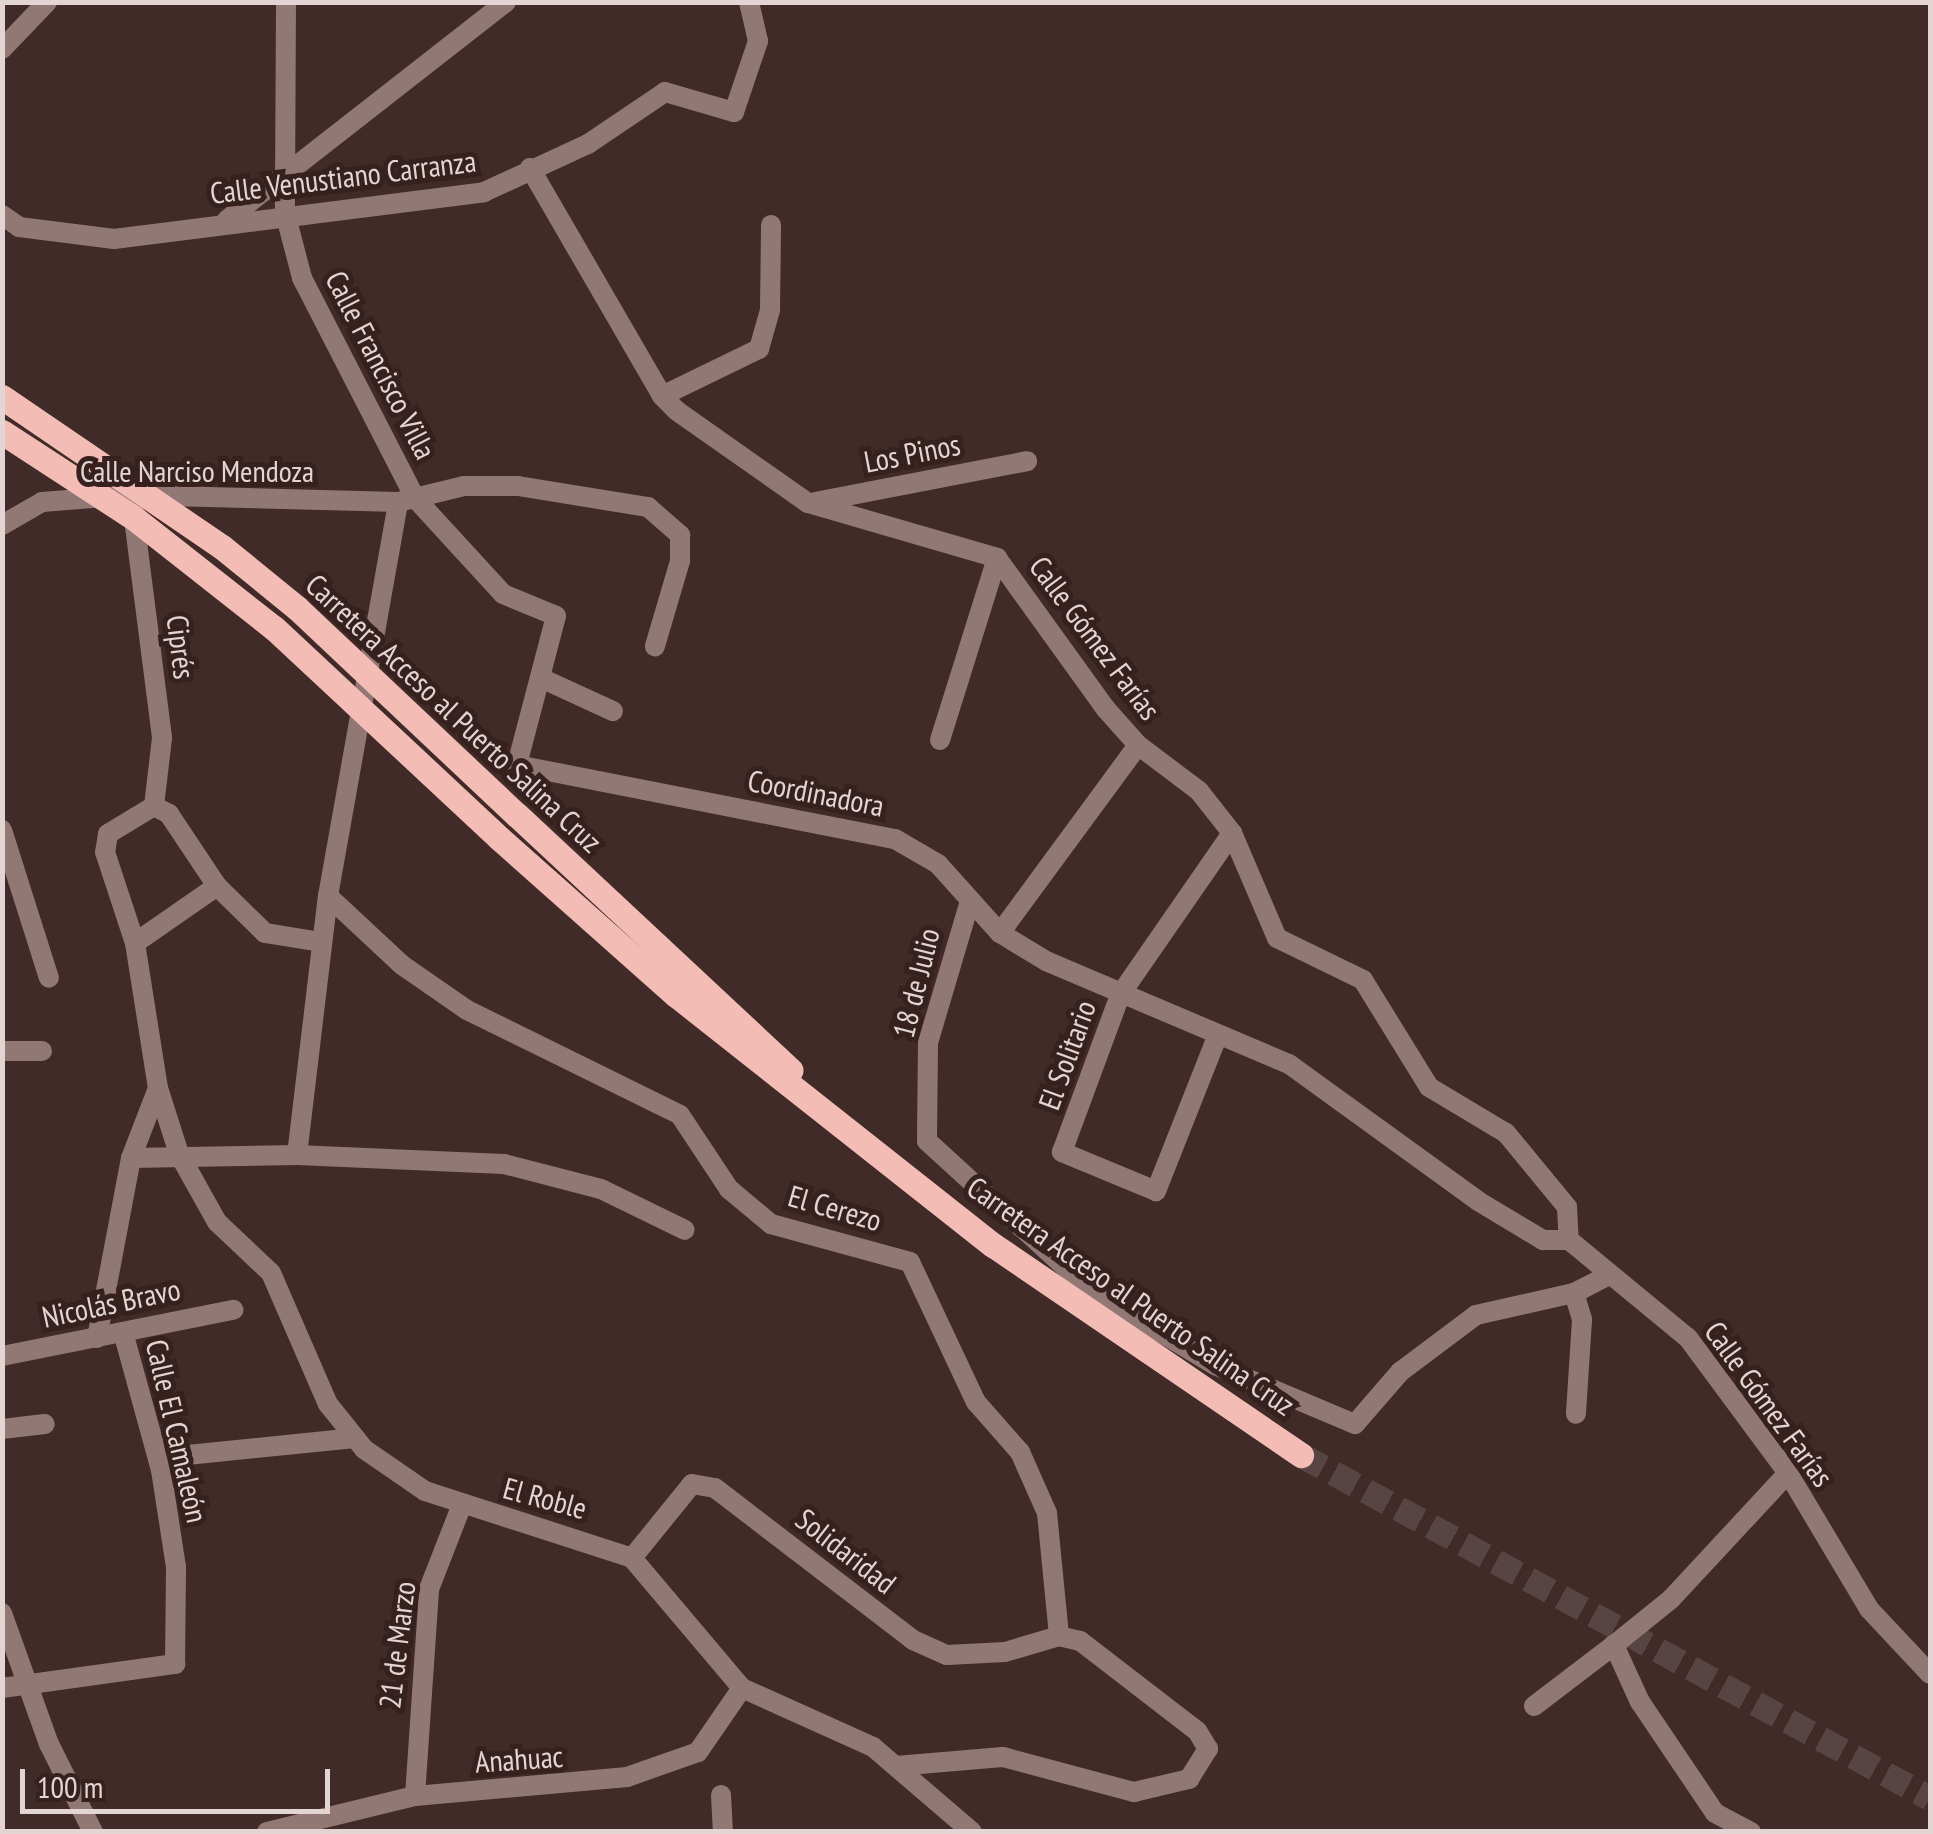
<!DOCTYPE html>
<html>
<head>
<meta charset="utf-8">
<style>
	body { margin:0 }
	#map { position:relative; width:1933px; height:1834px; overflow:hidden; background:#402b28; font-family:"PT Sans Narrow",sans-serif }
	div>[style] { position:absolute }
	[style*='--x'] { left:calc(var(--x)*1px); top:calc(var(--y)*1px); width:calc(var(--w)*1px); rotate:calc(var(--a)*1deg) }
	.primary-tunnel>* { height:25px; margin-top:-12.5px; transform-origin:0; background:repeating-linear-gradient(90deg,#584442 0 25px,transparent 0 37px) }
	.street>* { height:20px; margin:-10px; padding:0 10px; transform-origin:10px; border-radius:10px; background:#927874 }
	.primary>* { height:25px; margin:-12.5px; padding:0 12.5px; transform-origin:12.5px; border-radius:12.5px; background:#f3bdb6 }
	.primary-bridge>* { height:25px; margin:-12.5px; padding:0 12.5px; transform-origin:12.5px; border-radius:12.5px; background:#f3bdb6 }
	span { translate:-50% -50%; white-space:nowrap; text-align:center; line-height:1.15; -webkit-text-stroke:10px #36211f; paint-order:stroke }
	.street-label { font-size:30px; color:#e3d5d3 }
	.frame { position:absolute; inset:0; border:5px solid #e3d5d3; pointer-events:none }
	.scale { position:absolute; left:20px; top:1769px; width:310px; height:45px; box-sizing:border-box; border:5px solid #e3d5d3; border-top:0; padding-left:12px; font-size:30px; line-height:35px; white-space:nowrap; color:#e3d5d3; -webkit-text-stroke:8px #36211f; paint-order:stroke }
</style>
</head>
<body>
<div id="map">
	<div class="primary-tunnel">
		<div style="--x:1301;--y:1455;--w:716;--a:28.6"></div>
	</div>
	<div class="street">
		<div style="--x:286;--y:2;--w:211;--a:90.3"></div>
		<div style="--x:285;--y:213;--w:67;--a:75.3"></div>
		<div style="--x:302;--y:278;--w:247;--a:62.8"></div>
		<div style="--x:415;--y:498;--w:130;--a:47.5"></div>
		<div style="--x:503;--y:594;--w:57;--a:22.5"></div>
		<div style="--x:556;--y:616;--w:154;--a:104.7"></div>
		<div style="--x:517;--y:765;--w:385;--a:11.1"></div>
		<div style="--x:895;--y:839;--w:50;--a:30.2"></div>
		<div style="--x:938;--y:864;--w:93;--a:48.1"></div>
		<div style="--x:1000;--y:933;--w:54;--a:31.3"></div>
		<div style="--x:1046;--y:961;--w:264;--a:23"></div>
		<div style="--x:1289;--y:1064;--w:233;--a:35.9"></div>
		<div style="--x:1478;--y:1201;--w:76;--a:31"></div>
		<div style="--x:1543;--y:1240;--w:26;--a:0"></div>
		<div style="--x:2;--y:49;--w:65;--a:-46.2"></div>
		<div style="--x:530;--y:168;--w:263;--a:59.9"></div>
		<div style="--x:662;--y:396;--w:21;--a:45"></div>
		<div style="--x:677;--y:411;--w:160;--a:35.1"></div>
		<div style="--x:808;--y:503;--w:197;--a:16.2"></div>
		<div style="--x:997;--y:558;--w:185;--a:54.2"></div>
		<div style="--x:1105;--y:708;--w:50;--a:48.3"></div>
		<div style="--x:1138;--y:745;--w:76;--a:37"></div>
		<div style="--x:1199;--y:791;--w:53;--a:51.8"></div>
		<div style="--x:1232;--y:833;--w:114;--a:66.8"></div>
		<div style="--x:1277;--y:938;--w:96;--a:26"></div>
		<div style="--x:1363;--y:980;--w:126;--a:58.3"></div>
		<div style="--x:1429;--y:1087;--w:90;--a:30.9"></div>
		<div style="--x:1506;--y:1133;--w:96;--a:50.5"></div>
		<div style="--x:1567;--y:1207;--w:33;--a:87"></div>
		<div style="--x:1569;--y:1240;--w:154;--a:39.5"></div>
		<div style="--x:1688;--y:1338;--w:168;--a:53.5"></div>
		<div style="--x:1788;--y:1473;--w:158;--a:59.2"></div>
		<div style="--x:1869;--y:1609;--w:89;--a:46.8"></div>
		<div style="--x:2;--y:215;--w:21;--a:35"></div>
		<div style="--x:19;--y:227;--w:96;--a:7.2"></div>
		<div style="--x:114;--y:239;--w:373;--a:-7.2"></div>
		<div style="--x:484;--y:192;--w:115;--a:-24.8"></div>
		<div style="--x:588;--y:144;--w:93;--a:-34"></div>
		<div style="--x:665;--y:92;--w:72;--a:16.2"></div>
		<div style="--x:734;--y:112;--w:75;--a:-71.3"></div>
		<div style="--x:758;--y:41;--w:40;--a:-103"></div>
		<div style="--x:227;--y:220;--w:354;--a:-38"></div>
		<div style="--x:662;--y:396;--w:108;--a:-25.9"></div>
		<div style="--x:759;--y:349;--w:41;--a:-74.2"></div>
		<div style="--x:770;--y:310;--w:85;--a:-89.3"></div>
		<div style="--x:815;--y:502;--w:216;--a:-10.9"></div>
		<div style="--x:133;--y:511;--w:229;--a:82.7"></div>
		<div style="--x:162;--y:738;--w:68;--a:96.7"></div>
		<div style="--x:2;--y:525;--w:46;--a:-29.9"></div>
		<div style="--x:42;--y:502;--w:89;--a:-4.5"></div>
		<div style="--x:131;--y:495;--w:267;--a:1.5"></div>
		<div style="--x:543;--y:679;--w:77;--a:24.6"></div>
		<div style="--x:940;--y:740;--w:191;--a:-72.6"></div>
		<div style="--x:2;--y:830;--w:155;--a:72.4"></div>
		<div style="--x:328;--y:896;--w:101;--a:43"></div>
		<div style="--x:402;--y:965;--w:79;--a:34.7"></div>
		<div style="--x:467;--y:1010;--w:237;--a:26.2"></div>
		<div style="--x:680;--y:1115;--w:89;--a:56.5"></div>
		<div style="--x:729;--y:1189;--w:55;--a:39.8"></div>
		<div style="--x:771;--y:1224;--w:144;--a:15.3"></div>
		<div style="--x:910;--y:1262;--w:155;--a:64.8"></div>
		<div style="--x:976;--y:1402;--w:67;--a:48.7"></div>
		<div style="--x:1020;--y:1452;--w:67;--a:66.1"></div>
		<div style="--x:1047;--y:1513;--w:124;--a:84.4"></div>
		<div style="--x:970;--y:901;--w:148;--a:106.5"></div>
		<div style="--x:928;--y:1043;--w:98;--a:90.6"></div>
		<div style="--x:927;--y:1141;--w:221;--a:42.4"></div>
		<div style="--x:1090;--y:1290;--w:146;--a:31"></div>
		<div style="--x:1215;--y:1365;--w:152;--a:22.9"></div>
		<div style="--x:1355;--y:1424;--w:69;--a:-49.1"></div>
		<div style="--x:1400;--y:1372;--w:95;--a:-36.9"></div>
		<div style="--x:1476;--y:1315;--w:100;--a:-12.7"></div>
		<div style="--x:1574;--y:1293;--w:36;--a:-27"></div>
		<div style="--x:1000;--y:933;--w:233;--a:-53.7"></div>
		<div style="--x:321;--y:942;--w:57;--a:-170.9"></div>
		<div style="--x:265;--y:933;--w:67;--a:-135.6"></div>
		<div style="--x:217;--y:886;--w:87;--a:-123.7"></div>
		<div style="--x:169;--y:814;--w:17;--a:-152"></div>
		<div style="--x:154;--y:806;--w:54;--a:148.7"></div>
		<div style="--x:108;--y:834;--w:18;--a:99"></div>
		<div style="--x:105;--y:852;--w:96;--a:71.8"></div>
		<div style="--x:135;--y:943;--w:147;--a:81"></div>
		<div style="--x:158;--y:1088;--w:69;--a:72.3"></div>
		<div style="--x:179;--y:1154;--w:78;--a:60.8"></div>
		<div style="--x:217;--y:1222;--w:74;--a:43.4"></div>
		<div style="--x:271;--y:1273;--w:143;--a:66.5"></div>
		<div style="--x:328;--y:1404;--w:58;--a:51.3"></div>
		<div style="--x:364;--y:1449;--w:74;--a:34.5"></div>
		<div style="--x:425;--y:1491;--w:218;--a:17.9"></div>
		<div style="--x:632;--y:1558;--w:170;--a:49.8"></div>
		<div style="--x:742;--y:1688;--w:144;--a:24.2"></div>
		<div style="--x:873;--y:1747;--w:130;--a:40.6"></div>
		<div style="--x:135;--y:943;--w:100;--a:-34.8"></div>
		<div style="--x:1217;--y:1037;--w:166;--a:111.6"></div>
		<div style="--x:1156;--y:1191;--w:102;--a:-157.5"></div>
		<div style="--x:1062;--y:1152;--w:167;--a:-69.7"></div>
		<div style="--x:1120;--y:995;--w:197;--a:-55.3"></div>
		<div style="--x:2;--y:1051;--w:40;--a:0"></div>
		<div style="--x:297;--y:1155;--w:261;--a:-83.2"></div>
		<div style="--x:328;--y:896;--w:400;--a:-79.9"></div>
		<div style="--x:398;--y:502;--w:68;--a:-13.6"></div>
		<div style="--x:464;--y:486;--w:54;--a:0"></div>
		<div style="--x:518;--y:486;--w:132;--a:9.2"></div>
		<div style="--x:648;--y:507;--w:43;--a:41.2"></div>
		<div style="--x:680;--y:535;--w:26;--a:90"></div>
		<div style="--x:680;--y:561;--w:89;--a:106.4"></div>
		<div style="--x:131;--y:1158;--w:166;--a:-1"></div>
		<div style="--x:297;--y:1155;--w:207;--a:2.5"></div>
		<div style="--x:504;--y:1164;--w:100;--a:14.5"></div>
		<div style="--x:601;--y:1189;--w:93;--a:26"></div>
		<div style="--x:1574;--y:1293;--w:28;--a:73"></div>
		<div style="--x:1582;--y:1320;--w:94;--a:93.7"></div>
		<div style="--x:97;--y:1338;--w:183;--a:-79.3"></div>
		<div style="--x:131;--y:1158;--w:75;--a:-68.9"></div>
		<div style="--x:2;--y:1356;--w:236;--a:-11.3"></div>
		<div style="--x:2;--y:1429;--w:43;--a:-6.6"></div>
		<div style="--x:158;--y:1458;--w:198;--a:-5.8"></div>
		<div style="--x:632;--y:1558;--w:95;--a:-51"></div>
		<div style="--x:692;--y:1484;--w:23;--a:10"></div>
		<div style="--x:715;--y:1488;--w:250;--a:37.5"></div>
		<div style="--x:913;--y:1640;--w:37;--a:24"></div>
		<div style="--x:947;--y:1655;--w:58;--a:-3"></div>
		<div style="--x:1005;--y:1652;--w:56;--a:-16.5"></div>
		<div style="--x:2;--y:1613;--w:139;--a:70.3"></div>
		<div style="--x:49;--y:1744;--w:98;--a:63.4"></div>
		<div style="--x:2;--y:1688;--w:175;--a:-7.9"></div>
		<div style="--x:175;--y:1664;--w:97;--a:-89.4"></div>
		<div style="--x:176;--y:1567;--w:98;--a:-98.8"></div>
		<div style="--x:161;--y:1470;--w:143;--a:-105.4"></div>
		<div style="--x:1534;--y:1706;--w:101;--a:-37.3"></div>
		<div style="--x:896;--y:1766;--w:107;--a:-4.8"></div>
		<div style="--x:1003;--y:1757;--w:136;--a:15"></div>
		<div style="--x:1134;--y:1792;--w:57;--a:-13.3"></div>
		<div style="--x:1189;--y:1779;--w:36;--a:-58"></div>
		<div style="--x:1208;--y:1749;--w:21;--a:-121"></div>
		<div style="--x:1197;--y:1731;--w:148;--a:-142.4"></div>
		<div style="--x:1080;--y:1641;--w:22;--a:-167"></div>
		<div style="--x:721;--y:1795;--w:37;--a:87"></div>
		<div style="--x:415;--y:1796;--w:207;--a:-86.1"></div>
		<div style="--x:429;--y:1589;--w:88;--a:-68.7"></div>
		<div style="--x:267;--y:1832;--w:152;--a:-13.7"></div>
		<div style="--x:415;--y:1796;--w:213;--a:-5.1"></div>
		<div style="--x:627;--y:1777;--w:75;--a:-19.4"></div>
		<div style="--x:698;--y:1752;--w:78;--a:-55.5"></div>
		<div style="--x:1751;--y:1832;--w:41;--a:-152.2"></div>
		<div style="--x:1715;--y:1813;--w:134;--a:-124"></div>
		<div style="--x:1640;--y:1702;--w:63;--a:-114.5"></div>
		<div style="--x:1614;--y:1645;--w:73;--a:-38.9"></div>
		<div style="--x:1671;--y:1599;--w:172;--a:-47.1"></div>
	</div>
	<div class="primary">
		<div style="--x:517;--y:815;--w:374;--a:43"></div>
		<div style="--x:499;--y:838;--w:237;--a:41.6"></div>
		<div style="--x:676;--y:995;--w:404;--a:38.3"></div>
		<div style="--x:993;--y:1245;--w:373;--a:34.3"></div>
	</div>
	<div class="primary-bridge">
		<div style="--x:2;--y:397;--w:266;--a:34.3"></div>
		<div style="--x:222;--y:547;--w:97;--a:39.1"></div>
		<div style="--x:297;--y:608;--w:302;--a:43.3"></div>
		<div style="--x:2;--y:432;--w:158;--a:33.1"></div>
		<div style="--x:134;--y:518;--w:178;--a:38.2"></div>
		<div style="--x:274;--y:628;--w:308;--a:43"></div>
	</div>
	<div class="street-label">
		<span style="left:343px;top:177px;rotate:-7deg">Calle Venustiano Carranza</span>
		<span style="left:381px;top:365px;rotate:63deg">Calle Francisco Villa</span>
		<span style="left:912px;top:453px;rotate:-11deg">Los Pinos</span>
		<span style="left:197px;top:471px">Calle Narciso Mendoza</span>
		<span style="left:1095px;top:638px;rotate:53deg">Calle Gómez Farías</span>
		<span style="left:181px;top:647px;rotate:83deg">Ciprés</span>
		<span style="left:454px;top:713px;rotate:43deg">Carretera Acceso al Puerto Salina Cruz</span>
		<span style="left:816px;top:793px;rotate:11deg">Coordinadora</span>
		<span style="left:916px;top:983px;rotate:-76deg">18 de Julio</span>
		<span style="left:1067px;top:1055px;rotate:-70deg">El Solitario</span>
		<span style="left:835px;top:1208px;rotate:16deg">El Cerezo</span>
		<span style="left:1131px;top:1296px;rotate:35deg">Carretera Acceso al Puerto Salina Cruz</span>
		<span style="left:111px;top:1303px;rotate:-12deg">Nicolás Bravo</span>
		<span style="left:1769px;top:1404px;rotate:54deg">Calle Gómez Farías</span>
		<span style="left:177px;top:1431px;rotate:77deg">Calle El Camaleón</span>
		<span style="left:545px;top:1498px;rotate:15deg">El Roble</span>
		<span style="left:846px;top:1551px;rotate:38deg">Solidaridad</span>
		<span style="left:397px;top:1645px;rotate:-83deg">21 de Marzo</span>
		<span style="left:519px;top:1759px;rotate:-4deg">Anahuac</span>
	</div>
	<div class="frame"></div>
	<div class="scale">100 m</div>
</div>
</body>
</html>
